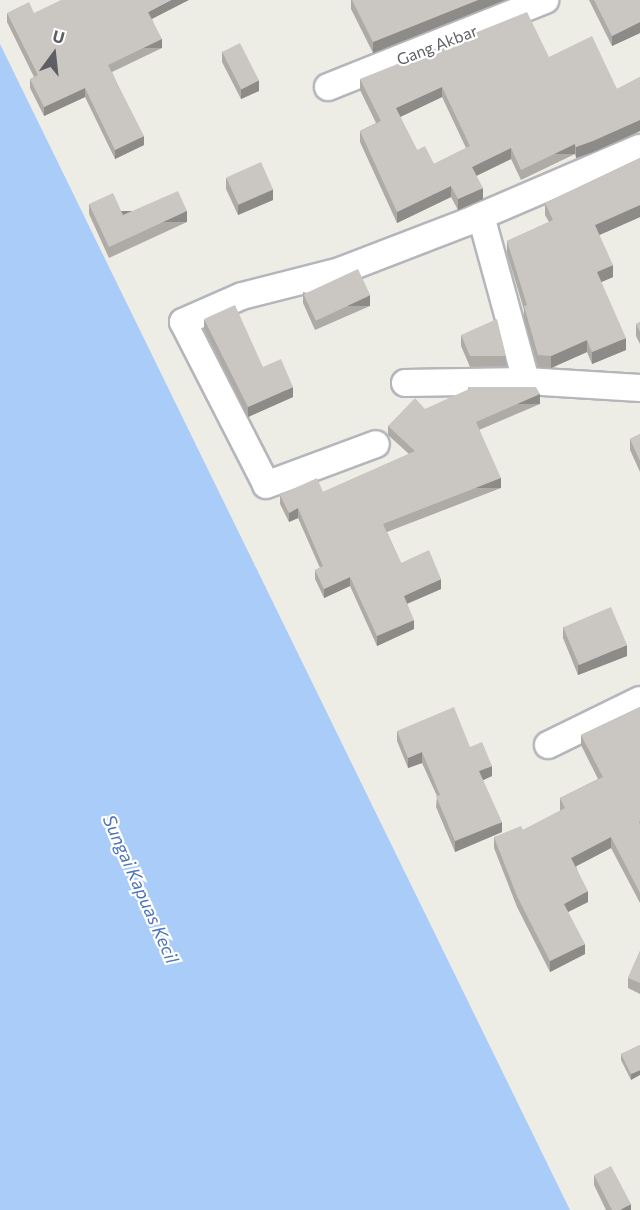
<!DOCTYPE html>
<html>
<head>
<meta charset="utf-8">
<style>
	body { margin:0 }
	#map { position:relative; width:640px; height:1210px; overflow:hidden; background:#eeede5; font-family:Commissioner,sans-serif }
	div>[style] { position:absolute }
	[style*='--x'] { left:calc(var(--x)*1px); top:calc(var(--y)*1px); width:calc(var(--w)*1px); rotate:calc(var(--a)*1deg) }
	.water>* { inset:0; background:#aaccf9 }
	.roads { filter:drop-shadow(2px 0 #b5b6bb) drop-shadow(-2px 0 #b5b6bb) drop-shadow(0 2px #b5b6bb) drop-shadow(0 -2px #b5b6bb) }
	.street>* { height:26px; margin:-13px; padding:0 13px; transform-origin:13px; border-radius:13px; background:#fff }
	.wall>* { inset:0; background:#aeaba7 }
	.shaded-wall>* { inset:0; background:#8d8b88; transform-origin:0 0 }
	.building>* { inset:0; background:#cac7c2; transform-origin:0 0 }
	span { translate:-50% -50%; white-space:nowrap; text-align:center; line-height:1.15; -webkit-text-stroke:4.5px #fff; paint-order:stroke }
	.street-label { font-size:16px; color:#5d5f64 }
	.water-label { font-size:18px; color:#4e74bb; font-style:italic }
	.north { position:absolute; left:24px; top:24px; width:60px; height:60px; -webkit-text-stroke:4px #fff; paint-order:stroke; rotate:15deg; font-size:16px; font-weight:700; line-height:24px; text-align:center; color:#5d5f64 }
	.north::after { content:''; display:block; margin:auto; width:21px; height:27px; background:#5d5f64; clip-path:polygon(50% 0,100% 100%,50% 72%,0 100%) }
</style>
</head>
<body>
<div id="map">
	<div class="water">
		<div style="clip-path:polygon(0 44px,570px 1210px,0 1210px)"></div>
	</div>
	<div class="roads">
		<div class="street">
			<div style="--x:328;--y:87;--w:234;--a:-21.8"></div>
			<div style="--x:481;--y:216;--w:171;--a:74.7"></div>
			<div style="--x:405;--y:383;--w:121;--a:-0.9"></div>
			<div style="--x:526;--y:381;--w:114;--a:3.5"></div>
			<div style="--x:266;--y:484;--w:182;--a:-117.1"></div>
			<div style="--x:183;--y:322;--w:64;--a:-23.8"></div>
			<div style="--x:242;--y:296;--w:101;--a:-14.3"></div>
			<div style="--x:340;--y:271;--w:136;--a:-21.1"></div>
			<div style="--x:467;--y:222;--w:188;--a:-23.2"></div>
			<div style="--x:266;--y:485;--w:117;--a:-20.4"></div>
			<div style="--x:548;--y:745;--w:102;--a:-26.1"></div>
		</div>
	</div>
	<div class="wall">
		<div style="clip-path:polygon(351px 0,505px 0,373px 53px,351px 9px)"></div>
		<div style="clip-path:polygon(589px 0,640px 0,640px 33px,612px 46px)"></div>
		<div style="clip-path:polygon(7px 13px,34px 13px,152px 19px,162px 48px,112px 72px,144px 145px,115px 159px,85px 97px,44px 116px,30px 88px,30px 79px,34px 77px,7px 22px)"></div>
		<div style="clip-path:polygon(222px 51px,259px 91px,241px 99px,222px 62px)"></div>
		<div style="clip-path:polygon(evenodd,549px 57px,617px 89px,640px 77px,640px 131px,593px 152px,576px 158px,575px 154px,521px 180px,511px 159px,476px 176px,483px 199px,458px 210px,451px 197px,397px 223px,360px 142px,360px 131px,376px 123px,360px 90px,360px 79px,549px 57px,442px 97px,466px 148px,434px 164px,417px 150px,400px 117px,442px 97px)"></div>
		<div style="clip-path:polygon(640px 158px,640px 217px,599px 235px,613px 277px,601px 282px,626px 350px,592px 364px,587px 352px,551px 368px,538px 367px,524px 318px,524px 310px,507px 253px,507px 241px,549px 222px,545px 215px,545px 203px)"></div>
		<div style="clip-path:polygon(226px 178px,273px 200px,238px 215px,226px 189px)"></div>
		<div style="clip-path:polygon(89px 204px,123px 215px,187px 222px,109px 258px,89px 214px)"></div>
		<div style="clip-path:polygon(303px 292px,370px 306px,315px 330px,303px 303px)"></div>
		<div style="clip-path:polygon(204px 319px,263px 367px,293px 397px,248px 417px,204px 329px)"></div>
		<div style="clip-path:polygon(640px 322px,640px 344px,636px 336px,636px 324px)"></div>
		<div style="clip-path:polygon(461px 335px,506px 356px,506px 366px,470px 367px,461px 346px)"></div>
		<div style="clip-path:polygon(468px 387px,540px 404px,479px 430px,501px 488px,387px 532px,401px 563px,441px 589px,407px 604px,414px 629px,377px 646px,350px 586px,324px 598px,315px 579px,315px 570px,320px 568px,298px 518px,289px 522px,280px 504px,280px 495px,323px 492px,409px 454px,388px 435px,388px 426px,468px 390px)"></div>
		<div style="clip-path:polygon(640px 434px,640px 472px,630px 450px,630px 439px)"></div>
		<div style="clip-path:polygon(563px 627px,627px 656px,578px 675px,563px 638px)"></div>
		<div style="clip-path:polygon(640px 707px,640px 903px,611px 848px,576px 866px,588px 902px,568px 912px,585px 954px,550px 972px,517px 907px,494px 848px,494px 837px,523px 830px,560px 811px,560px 798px,598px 779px,581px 745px,581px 735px)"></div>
		<div style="clip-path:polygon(397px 731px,470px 747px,492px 776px,483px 780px,502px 832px,455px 852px,436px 807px,437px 796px,422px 763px,408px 768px,397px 741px)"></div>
		<div style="clip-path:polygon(640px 951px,640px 994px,628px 988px,628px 978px)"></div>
		<div style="clip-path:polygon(640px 1045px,631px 1080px,621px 1060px,621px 1054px)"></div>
		<div style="clip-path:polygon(594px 1175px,631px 1210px,606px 1210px,594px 1185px)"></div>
	</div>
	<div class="shaded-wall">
		<div style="clip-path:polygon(171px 0,189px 0,148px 21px,148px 12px)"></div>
		<div style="clip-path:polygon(478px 0,505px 0,373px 53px,373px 42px)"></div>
		<div style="clip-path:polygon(640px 22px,640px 33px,612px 46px,612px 36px)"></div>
		<div style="left:162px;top:39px;width:9px;height:60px;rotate:90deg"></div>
		<div style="clip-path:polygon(259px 80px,259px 91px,241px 99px,241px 88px)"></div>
		<div style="clip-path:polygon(442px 87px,442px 97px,396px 119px,396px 108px)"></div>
		<div style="clip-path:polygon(85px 88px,85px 97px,44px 116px,44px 107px)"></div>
		<div style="clip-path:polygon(640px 120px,640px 131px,593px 152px,576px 158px,576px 147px)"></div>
		<div style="clip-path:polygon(144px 136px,144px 145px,115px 159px,115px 150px)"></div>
		<div style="left:575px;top:144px;width:10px;height:60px;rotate:90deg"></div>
		<div style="clip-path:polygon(511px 148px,511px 159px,472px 178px,472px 167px)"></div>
		<div style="clip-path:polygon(451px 186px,451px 197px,397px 223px,397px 212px)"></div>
		<div style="clip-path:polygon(483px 188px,483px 199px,458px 210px,458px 199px)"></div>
		<div style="clip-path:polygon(273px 189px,273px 200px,238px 215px,238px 204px)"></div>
		<div style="clip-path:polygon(640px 205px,640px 217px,595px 237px,595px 225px)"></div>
		<div style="left:187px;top:211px;width:11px;height:86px;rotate:90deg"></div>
		<div style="clip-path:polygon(613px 265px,613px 277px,597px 284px,597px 272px)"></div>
		<div style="left:370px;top:295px;width:11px;height:60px;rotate:90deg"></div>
		<div style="clip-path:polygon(626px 338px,626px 350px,592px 364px,592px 352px)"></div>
		<div style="clip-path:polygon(587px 340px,587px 352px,551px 368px,551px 356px)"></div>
		<div style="clip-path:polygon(293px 387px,293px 397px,248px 417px,248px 407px)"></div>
		<div style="left:540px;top:394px;width:10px;height:70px;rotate:90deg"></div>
		<div style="left:501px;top:478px;width:10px;height:127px;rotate:90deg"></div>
		<div style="clip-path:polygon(298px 508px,298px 518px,289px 522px,289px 513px)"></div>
		<div style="clip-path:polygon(350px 577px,350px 586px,324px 598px,324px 589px)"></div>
		<div style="clip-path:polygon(441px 579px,441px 589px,404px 605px,404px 596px)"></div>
		<div style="clip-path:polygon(414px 620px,414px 629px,377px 646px,377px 636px)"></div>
		<div style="clip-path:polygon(627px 645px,627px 656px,578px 675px,578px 665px)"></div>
		<div style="clip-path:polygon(422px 752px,422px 763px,408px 768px,408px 758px)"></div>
		<div style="clip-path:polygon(492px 766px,492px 776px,479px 782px,479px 771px)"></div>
		<div style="clip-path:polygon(502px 822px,502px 832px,455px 852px,455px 841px)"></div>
		<div style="clip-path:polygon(611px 837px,611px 848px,571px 869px,571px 858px)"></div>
		<div style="clip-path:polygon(588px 891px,588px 902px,564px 914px,564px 904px)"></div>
		<div style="clip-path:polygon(585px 944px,585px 954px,550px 972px,550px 961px)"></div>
		<div style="clip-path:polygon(640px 1070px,640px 1075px,631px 1080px,631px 1074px)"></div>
		<div style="clip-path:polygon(631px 1204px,631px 1210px,620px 1210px)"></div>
	</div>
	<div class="building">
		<div style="clip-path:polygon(61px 0,171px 0,148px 12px,162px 39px,108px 65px,144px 136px,115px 150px,85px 88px,44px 107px,30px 79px,38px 75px,7px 13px,29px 2px,34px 13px)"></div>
		<div style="clip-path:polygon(352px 0,478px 0,373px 42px)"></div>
		<div style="clip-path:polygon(594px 0,640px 0,640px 22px,612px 36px)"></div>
		<div style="clip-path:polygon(evenodd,527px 12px,549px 57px,592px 36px,617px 89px,640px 77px,640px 120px,593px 141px,576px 147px,575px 144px,521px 170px,511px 148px,472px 167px,483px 188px,458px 199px,451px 186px,397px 212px,360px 131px,381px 121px,360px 79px,527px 12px,442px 87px,470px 146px,434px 164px,425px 146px,417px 150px,396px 108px,442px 87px)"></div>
		<div style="left:240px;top:43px;width:42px;height:20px;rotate:63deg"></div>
		<div style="clip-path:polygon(640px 158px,640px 205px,595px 225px,613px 265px,597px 272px,626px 338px,592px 352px,587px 340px,551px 356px,538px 355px,524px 306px,527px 305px,507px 241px,553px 220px,545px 203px)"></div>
		<div style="left:261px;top:162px;width:30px;height:38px;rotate:66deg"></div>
		<div style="clip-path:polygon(178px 191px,187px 211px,109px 247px,89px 204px,113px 193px,123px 215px)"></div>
		<div style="left:358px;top:269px;width:29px;height:60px;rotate:65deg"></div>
		<div style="clip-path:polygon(235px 305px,263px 367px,281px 359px,293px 387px,248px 407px,204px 319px)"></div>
		<div style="clip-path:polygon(497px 319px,506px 356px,470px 356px,461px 335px)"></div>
		<div style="clip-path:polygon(640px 322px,640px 332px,636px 324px)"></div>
		<div style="clip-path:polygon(468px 387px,536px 387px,540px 394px,476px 422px,501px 478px,383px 524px,401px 563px,429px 550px,441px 579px,404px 596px,414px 620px,377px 636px,350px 577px,324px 589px,315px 570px,323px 566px,298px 508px,289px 513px,280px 495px,317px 478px,323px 492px,415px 451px,388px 426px,415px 398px,425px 409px,469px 389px)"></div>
		<div style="clip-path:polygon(640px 434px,640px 461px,630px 439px)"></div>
		<div style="left:611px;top:607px;width:41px;height:52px;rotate:67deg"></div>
		<div style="clip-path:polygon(454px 707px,470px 747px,482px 742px,492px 766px,479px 771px,502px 822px,455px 841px,436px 796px,440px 795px,422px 752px,408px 758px,397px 731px)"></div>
		<div style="clip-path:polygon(640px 707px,640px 821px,639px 822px,640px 824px,640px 893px,611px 837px,571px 858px,588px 891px,564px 904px,585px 944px,550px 961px,517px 896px,494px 837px,521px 826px,523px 830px,565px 808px,560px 798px,603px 777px,581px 735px)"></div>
		<div style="clip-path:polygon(640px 951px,640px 983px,628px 978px)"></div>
		<div style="clip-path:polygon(640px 1045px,640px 1070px,631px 1074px,621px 1054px)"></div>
		<div style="clip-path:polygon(611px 1166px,631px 1204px,620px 1210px,612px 1210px,594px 1175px)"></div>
	</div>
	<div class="street-label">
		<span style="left:437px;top:45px;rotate:-21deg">Gang Akbar</span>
	</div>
	<div class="water-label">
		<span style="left:141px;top:889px;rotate:66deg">Sungai Kapuas Kecil</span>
	</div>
	<div class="north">U</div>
</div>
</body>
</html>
